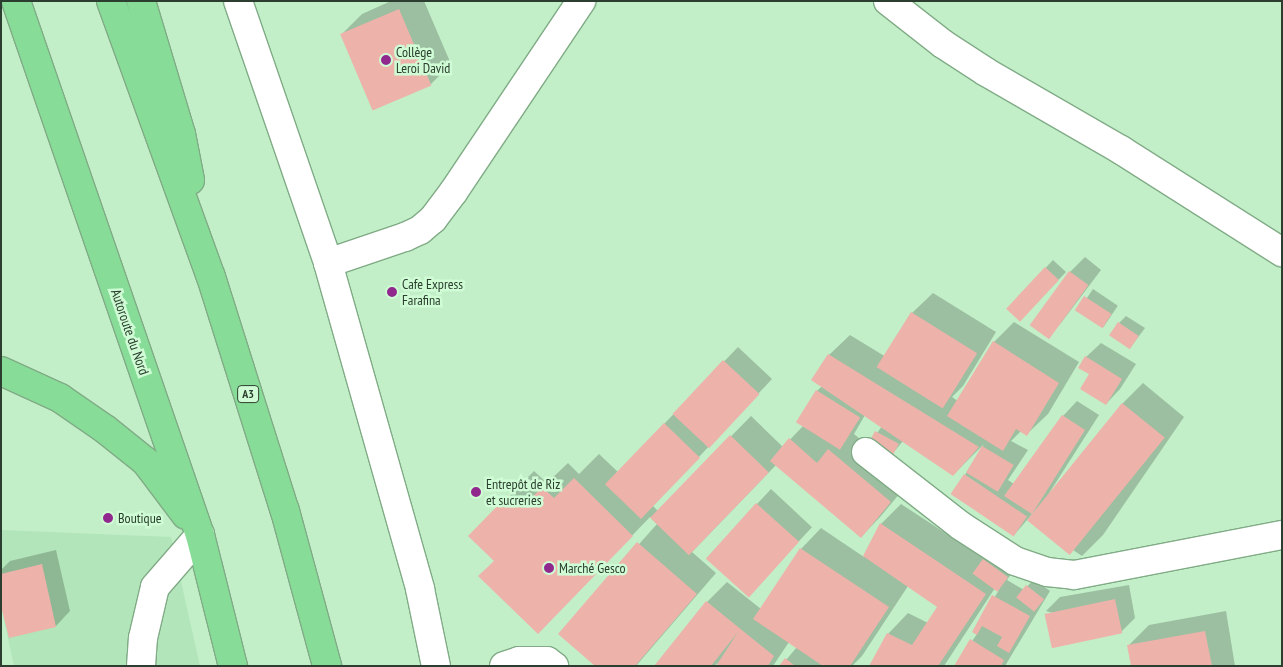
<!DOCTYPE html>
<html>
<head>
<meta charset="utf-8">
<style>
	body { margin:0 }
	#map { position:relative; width:1283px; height:667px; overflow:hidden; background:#c2efc8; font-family:"PT Sans Narrow",sans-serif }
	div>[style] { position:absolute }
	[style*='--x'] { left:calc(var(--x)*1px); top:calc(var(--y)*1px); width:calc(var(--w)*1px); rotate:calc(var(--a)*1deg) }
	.built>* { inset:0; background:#b2e5b9 }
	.shadow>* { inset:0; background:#0003; transform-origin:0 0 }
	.building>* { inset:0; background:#edb3aa; transform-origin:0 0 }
	.roads { filter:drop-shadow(1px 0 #80ab86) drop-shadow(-1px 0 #80ab86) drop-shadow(0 1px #80ab86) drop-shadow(0 -1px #80ab86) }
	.minor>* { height:28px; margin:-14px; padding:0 14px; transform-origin:14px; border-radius:14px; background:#fff }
	.highway>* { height:28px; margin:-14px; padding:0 14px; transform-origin:14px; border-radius:14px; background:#87dd97 }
	.dots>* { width:14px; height:14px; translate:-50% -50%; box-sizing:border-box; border:2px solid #cffcd5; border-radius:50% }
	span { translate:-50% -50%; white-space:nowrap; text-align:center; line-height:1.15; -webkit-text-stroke:5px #cffcd5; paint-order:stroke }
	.shield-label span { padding:1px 4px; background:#cffcd5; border:1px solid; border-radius:4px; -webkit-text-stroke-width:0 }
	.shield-label { font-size:12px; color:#2c3e2f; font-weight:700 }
	.poi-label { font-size:14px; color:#2c3e2f }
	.left { translate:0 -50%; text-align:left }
	.street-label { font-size:14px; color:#2c3e2f }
	.frame { position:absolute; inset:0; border:2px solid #2c3e2f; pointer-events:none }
</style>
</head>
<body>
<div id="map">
	<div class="built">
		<div style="clip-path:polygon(1px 530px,171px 537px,200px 666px,14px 666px,1px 606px)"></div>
	</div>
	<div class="shadow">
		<div style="clip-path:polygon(391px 1px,424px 1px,451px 64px,431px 84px,374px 109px,342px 34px,362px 14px)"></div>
		<div style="clip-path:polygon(1085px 257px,1101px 270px,1061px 323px,1047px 337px,1031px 325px,1070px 272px)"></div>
		<div style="clip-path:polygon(1053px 260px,1066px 272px,1027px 313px,1008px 308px)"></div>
		<div style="left:1093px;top:289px;width:30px;height:26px;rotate:34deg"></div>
		<div style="clip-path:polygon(933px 293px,996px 332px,963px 386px,952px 397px,958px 401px,994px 342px,1014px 322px,1079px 362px,1048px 414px,1027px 434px,1021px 431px,1011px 441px,1028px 450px,1008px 480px,1014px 484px,1063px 416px,1077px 401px,1099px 415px,1046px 498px,1014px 535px,965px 475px,984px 444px,953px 475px,903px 441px,892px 454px,871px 442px,882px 426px,865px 415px,854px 434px,910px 481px,881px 516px,861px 537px,776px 465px,692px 552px,716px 573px,636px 666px,597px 666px,559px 634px,657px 524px,650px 517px,563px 607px,495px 561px,470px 536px,534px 471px,547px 483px,568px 463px,579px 474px,599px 454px,618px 472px,738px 347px,772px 379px,653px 506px,658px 511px,751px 416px,783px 447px,804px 425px,817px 391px,822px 386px,829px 355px,850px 335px,886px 357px,912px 313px)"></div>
		<div style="clip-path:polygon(1126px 316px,1145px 328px,1130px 348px,1119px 323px)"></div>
		<div style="clip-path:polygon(1101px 343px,1136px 364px,1120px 389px,1106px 404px,1091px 374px,1086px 357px)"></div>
		<div style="clip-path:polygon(1143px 383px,1184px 417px,1103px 535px,1082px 556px,1039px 527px,1123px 403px)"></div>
		<div style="left:771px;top:489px;width:56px;height:94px;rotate:43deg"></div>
		<div style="clip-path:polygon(901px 504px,985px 559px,991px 553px,1014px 569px,1007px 580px,1024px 590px,1034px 579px,1050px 591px,1005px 666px,955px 666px,977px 634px,973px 632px,999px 590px,995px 588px,944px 666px,870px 666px,888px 634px,908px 613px,928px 623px,939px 607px,908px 586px,862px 656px,852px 666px,781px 666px,797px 647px,789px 642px,773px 666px,718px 666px,717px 663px,715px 666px,655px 666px,707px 602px,727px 582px,761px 609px,801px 549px,821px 528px,864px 557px,881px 524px)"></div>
		<div style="clip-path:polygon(56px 550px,70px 611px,56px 626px,1px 601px,1px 570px,10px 561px)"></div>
		<div style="clip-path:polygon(1129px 585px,1135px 618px,1121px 632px,1046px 611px,1060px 597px)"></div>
		<div style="clip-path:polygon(1226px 611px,1235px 666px,1126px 666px,1132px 665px,1128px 646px,1149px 625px)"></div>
	</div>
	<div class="building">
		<div style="left:399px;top:9px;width:83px;height:64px;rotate:67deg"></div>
		<div style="left:1045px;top:267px;width:19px;height:57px;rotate:43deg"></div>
		<div style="left:1069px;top:271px;width:24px;height:67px;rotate:36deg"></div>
		<div style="left:1084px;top:296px;width:33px;height:17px;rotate:33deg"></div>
		<div style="left:911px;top:312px;width:78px;height:65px;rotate:32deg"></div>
		<div style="left:1118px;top:322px;width:25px;height:16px;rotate:34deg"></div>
		<div style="clip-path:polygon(993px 341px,1059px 383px,1027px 436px,1016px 429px,1003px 451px,947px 416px)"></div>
		<div style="clip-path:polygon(828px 354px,979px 447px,953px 476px,811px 380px)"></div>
		<div style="clip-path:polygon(1085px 356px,1122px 379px,1106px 405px,1080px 389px,1089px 374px,1078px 368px)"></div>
		<div style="left:723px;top:360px;width:50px;height:74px;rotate:43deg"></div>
		<div style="left:816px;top:390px;width:52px;height:38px;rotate:32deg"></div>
		<div style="left:1122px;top:403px;width:55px;height:151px;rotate:39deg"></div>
		<div style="clip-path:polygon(1062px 415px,1085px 430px,1032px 514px,1004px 496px)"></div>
		<div style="left:664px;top:423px;width:50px;height:85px;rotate:44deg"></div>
		<div style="left:875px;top:431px;width:27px;height:13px;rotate:28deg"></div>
		<div style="left:730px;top:435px;width:54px;height:115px;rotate:44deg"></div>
		<div style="clip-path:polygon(789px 438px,817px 463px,828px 449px,891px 502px,861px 538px,770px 461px)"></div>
		<div style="left:982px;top:446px;width:37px;height:31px;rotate:31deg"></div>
		<div style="left:964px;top:474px;width:76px;height:24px;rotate:34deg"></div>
		<div style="clip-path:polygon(574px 478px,633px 536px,538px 634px,478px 576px,494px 561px,468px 536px,508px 495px,522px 508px,542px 487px,554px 498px)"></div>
		<div style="left:756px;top:503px;width:58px;height:75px;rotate:42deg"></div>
		<div style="clip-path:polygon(880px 523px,986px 594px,938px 666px,869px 666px,887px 633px,912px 645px,937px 607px,863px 556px)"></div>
		<div style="clip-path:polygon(637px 542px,697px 594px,635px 666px,595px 666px,558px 634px)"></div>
		<div style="clip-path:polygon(800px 548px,889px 607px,850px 666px,823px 666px,753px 619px)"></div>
		<div style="left:983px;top:559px;width:31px;height:18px;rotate:36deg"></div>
		<div style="clip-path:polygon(42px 564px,56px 627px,9px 638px,1px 606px,1px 574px)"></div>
		<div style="left:1026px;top:585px;width:23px;height:16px;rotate:38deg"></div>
		<div style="clip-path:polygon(992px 595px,1030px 616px,1009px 653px,997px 646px,1002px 637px,982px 626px,977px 635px,972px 632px)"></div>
		<div style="left:1115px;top:599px;width:35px;height:72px;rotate:78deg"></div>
		<div style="clip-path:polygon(706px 601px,774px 656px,768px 666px,716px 666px,738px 632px,711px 666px,654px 666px)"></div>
		<div style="clip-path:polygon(1205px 631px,1212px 666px,1131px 666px,1127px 645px)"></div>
		<div style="clip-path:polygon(970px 639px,1004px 660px,1001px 666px,954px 666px)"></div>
		<div style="clip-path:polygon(785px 658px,795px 666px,779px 666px)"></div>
	</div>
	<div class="roads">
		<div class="minor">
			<div style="--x:238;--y:1;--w:277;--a:71"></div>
			<div style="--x:328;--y:263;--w:339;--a:74.2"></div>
			<div style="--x:420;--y:589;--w:79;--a:78.3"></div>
			<div style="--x:888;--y:1;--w:70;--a:38"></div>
			<div style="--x:943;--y:44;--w:51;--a:33.1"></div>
			<div style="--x:986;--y:72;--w:156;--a:30"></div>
			<div style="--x:1121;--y:150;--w:191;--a:32.4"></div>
			<div style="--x:328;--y:263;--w:81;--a:-18.7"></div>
			<div style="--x:405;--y:237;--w:17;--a:-25"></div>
			<div style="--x:420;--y:230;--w:17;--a:-40"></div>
			<div style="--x:433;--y:219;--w:35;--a:-53"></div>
			<div style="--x:454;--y:191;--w:229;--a:-56.2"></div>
			<div style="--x:866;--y:452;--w:120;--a:37.9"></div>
			<div style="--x:961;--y:526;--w:64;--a:32.9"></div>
			<div style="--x:1015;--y:561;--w:34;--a:19"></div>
			<div style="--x:1047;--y:572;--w:27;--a:6"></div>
			<div style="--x:1074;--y:575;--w:212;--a:-10.9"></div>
			<div style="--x:141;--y:666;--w:28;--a:-86"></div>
			<div style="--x:143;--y:638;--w:52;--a:-76.8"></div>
			<div style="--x:155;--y:587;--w:69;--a:-49.1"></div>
			<div style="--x:504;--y:666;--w:16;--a:-18"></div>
			<div style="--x:519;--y:661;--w:28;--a:0"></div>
			<div style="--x:547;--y:661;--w:9;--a:36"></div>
		</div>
		<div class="highway">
			<div style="--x:16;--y:1;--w:565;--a:70.99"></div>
			<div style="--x:200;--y:535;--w:135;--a:75.9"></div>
			<div style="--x:111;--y:1;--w:294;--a:70.1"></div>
			<div style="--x:211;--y:277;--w:245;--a:72.5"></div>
			<div style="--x:285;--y:511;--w:161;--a:74.8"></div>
			<div style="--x:141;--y:1;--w:139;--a:73.3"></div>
			<div style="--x:181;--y:134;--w:47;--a:78.9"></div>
			<div style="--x:1;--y:371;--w:65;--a:24.6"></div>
			<div style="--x:60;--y:398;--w:55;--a:34.6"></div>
			<div style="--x:105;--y:429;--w:53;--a:38.8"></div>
			<div style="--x:146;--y:462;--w:66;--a:53"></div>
		</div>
	</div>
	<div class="dots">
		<div style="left:386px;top:60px;background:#90288e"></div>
		<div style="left:392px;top:292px;background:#90288e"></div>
		<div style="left:476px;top:492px;background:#90288e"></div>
		<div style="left:108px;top:518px;background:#90288e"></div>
		<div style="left:549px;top:568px;background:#90288e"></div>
	</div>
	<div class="shield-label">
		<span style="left:248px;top:394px">A3</span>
	</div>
	<div class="poi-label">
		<span class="left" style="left:396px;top:60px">Collège<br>Leroi David</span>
		<span class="left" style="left:402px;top:292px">Cafe Express<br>Farafina</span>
		<span class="left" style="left:486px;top:492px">Entrepôt de Riz<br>et sucreries</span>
		<span class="left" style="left:118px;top:518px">Boutique</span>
		<span class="left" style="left:559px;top:568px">Marché Gesco</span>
	</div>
	<div class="street-label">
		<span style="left:130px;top:332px;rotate:71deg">Autoroute du Nord</span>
	</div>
	<div class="frame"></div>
</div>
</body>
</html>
